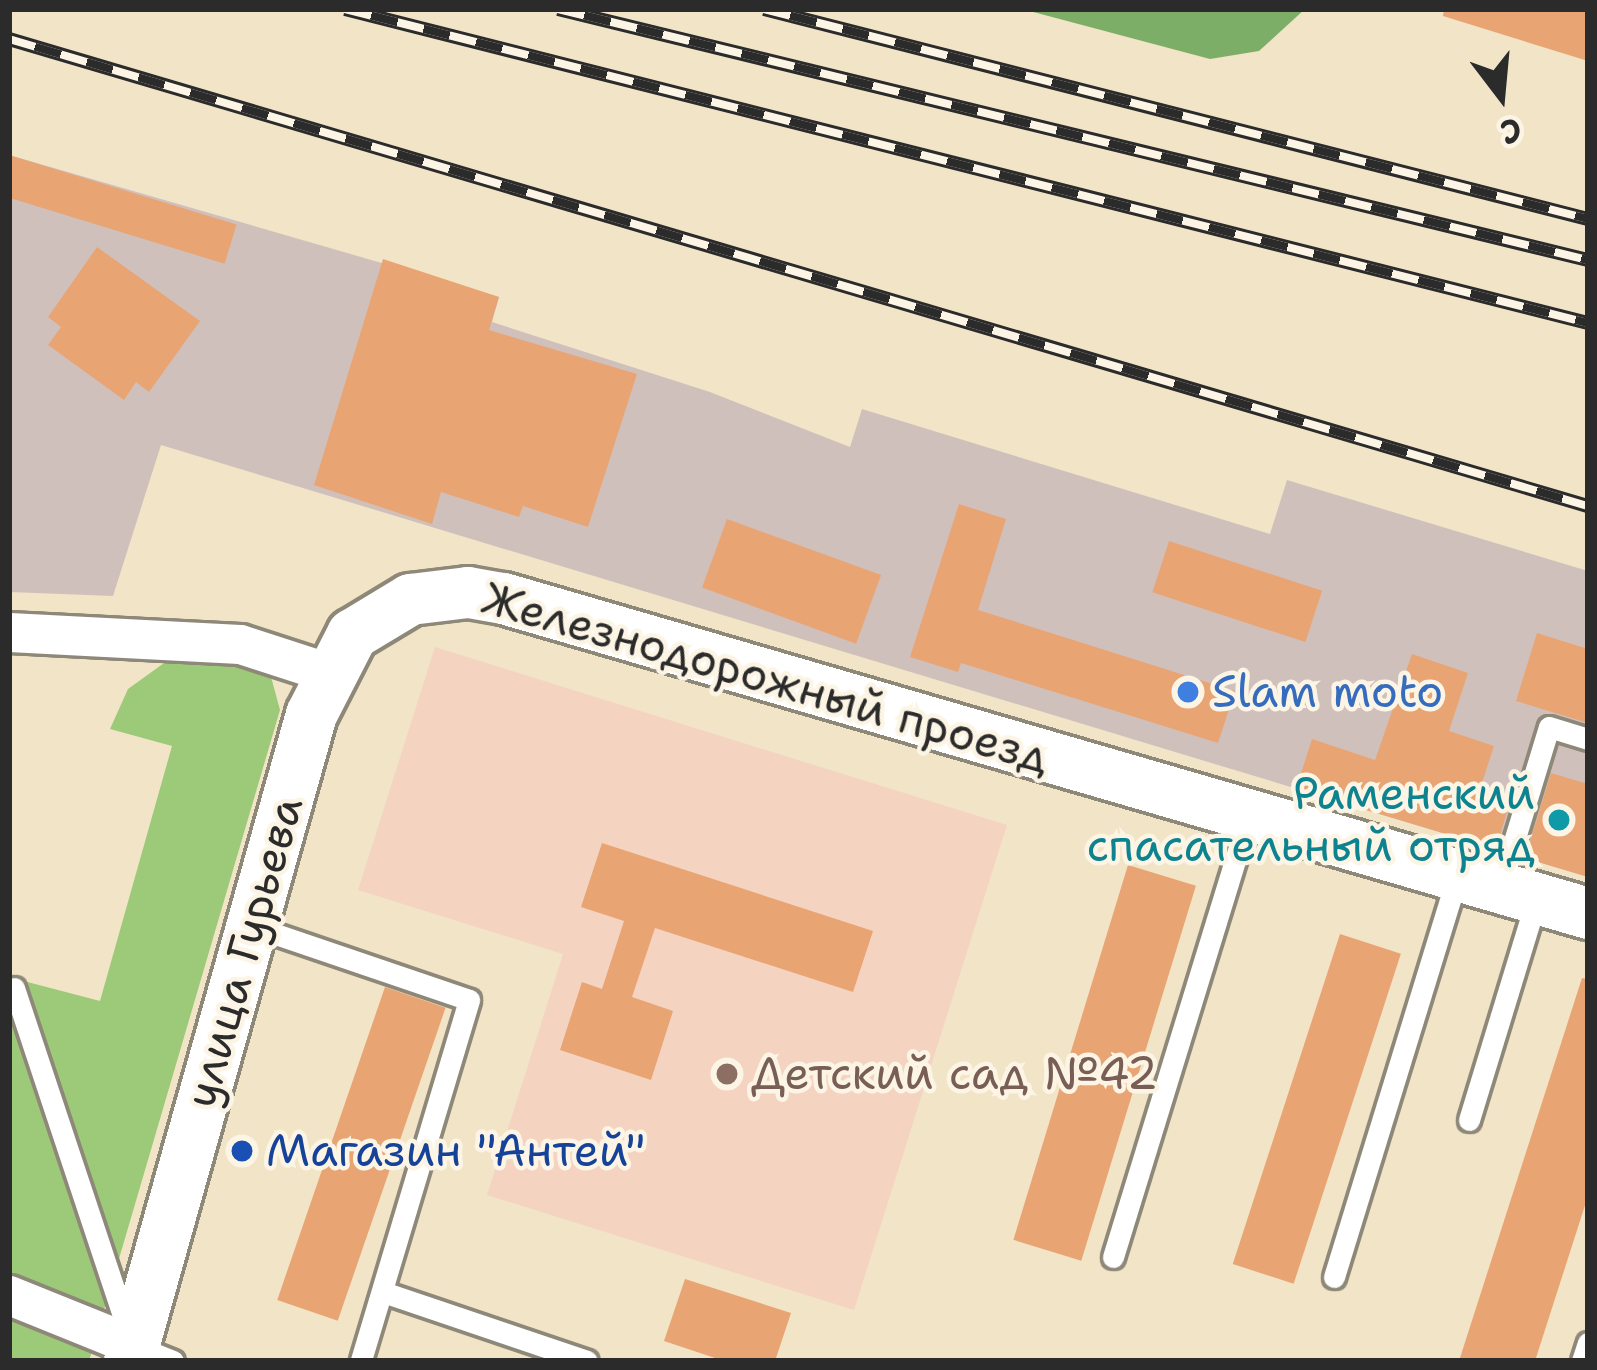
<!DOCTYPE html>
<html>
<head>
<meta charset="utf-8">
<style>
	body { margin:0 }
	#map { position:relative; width:1597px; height:1370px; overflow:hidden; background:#f2e4c7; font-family:"Shantell Sans",sans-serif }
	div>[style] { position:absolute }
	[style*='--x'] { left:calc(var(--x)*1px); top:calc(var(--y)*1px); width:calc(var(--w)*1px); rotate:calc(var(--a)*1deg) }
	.built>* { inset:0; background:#f4d3c0 }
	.industrial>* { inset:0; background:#d0c0bc }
	.green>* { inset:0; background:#9cca78 }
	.forest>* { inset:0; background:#7dae68 }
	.building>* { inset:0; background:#e9a473; transform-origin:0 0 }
	.roads { filter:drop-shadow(3px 0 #8e8879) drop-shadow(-3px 0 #8e8879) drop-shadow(0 3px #8e8879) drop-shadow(0 -3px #8e8879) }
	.service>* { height:21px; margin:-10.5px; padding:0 10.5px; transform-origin:10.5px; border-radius:10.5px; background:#fff }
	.minor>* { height:39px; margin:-19.5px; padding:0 19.5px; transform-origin:19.5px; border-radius:19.5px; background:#fff }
	.tertiary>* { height:51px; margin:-25.5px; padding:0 25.5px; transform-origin:25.5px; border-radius:25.5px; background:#fff }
	.rail>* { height:14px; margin-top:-7px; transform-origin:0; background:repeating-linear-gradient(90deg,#fcf5e5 0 27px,#2b2b2b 0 54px); box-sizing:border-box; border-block:3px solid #2b2b2b }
	.dots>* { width:33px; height:33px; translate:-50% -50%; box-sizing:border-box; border:6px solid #fcf5e5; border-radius:50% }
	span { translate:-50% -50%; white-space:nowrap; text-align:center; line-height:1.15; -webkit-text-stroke:9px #fcf5e5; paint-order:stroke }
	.street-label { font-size:45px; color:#2b2b2b }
	.shop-label { font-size:45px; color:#366cbe }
	.left { translate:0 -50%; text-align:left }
	.culture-label { font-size:45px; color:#0d838f }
	.right { translate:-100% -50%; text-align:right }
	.education-label { font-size:45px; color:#785e54 }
	.transit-label { font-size:45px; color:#164399 }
	.frame { position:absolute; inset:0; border:12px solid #2b2b2b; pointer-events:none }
	.north { position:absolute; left:1441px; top:36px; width:120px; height:120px; -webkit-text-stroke:9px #fcf5e5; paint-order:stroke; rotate:164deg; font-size:33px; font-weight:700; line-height:48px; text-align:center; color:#2b2b2b }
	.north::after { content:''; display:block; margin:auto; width:42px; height:54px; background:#2b2b2b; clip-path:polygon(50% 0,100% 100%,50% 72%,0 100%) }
</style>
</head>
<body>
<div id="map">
	<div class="built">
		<div style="clip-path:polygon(435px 647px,1007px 825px,854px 1310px,487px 1195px,563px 954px,358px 890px)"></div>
	</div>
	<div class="industrial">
		<div style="clip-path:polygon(9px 155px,499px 297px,492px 322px,710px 392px,850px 447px,862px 409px,1270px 534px,1287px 480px,1588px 571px,1588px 877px,161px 445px,113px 596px,9px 592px)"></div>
	</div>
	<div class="green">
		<div style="clip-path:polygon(171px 658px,234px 658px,270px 673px,280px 710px,89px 1361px,9px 1361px,9px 986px,16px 979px,100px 1001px,172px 746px,110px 729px,128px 689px)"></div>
	</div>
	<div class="forest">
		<div style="clip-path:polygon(1022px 9px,1305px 9px,1259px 51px,1210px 59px)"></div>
	</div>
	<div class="building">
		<div style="clip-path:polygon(1444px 9px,1588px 9px,1588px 61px,1443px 16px)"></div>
		<div style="left:9px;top:155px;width:238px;height:41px;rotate:17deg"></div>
		<div style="clip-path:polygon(97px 247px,200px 321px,149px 392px,136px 382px,124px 400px,48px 345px,61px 327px,48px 317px)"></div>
		<div style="clip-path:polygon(383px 259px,499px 297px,489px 330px,637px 374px,588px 527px,523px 506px,519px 517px,441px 492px,432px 524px,314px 485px)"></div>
		<div style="clip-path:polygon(959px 504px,1006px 519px,978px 610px,1235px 691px,1218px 743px,961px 663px,958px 672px,910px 657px)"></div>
		<div style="left:727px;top:519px;width:164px;height:73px;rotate:20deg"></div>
		<div style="left:1169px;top:541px;width:161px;height:54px;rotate:18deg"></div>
		<div style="clip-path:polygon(1537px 633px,1588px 649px,1588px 723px,1516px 701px)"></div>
		<div style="clip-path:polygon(1412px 654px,1468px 673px,1449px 731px,1494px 746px,1478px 795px,1509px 805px,1496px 849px,1296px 789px,1312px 739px,1375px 760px)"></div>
		<div style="clip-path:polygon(1551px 773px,1588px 784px,1588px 877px,1525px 858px)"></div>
		<div style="clip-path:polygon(602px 843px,873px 931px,853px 992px,655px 928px,632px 997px,673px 1011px,651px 1080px,560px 1050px,582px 982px,602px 989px,624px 921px,581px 907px)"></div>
		<div style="left:1128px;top:865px;width:71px;height:392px;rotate:17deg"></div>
		<div style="left:1340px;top:934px;width:64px;height:347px;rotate:18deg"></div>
		<div style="clip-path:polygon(1582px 978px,1588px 979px,1588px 1196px,1535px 1361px,1459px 1361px)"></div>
		<div style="left:385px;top:987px;width:64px;height:331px;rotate:19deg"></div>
		<div style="clip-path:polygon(685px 1279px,791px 1313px,775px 1361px,724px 1361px,664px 1341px)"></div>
	</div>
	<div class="roads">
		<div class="service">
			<div style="--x:1500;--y:887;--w:167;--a:-73"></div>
			<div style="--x:1549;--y:727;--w:41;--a:17.1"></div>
			<div style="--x:252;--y:926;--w:229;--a:18.8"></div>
			<div style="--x:469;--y:1000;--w:377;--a:106.7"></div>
			<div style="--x:14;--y:988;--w:376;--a:71.6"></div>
			<div style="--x:133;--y:1345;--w:43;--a:21.8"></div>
			<div style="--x:1469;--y:1120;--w:232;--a:-73"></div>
			<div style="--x:1113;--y:1257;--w:461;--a:-72.9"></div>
			<div style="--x:1334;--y:1277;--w:421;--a:-72.9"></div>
			<div style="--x:383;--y:1292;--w:215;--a:18.7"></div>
			<div style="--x:1582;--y:1361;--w:19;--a:-72"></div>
		</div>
		<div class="minor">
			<div style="--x:9;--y:632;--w:231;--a:3"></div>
			<div style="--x:240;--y:644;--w:94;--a:18"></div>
			<div style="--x:9;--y:1295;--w:134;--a:22"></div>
		</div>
		<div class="tertiary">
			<div style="--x:129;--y:1361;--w:672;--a:-74.29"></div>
			<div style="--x:311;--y:714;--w:90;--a:-62.9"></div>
			<div style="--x:352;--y:634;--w:68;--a:-31.1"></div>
			<div style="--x:410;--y:599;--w:58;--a:-6.9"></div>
			<div style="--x:468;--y:592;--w:36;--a:10"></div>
			<div style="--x:503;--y:598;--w:1130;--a:16.19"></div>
		</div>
	</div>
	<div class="rail">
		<div style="--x:345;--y:9;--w:1282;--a:14.18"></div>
		<div style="--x:558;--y:9;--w:1060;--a:13.7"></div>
		<div style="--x:764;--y:9;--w:850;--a:14.3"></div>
		<div style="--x:9;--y:39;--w:1647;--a:16.48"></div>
	</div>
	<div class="dots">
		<div style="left:1188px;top:692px;background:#3f7fe0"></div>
		<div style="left:1559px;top:820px;background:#0f9aa8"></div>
		<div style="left:727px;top:1074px;background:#8d6e63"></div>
		<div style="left:242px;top:1151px;background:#1a4fb4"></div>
	</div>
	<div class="street-label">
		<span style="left:766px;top:678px;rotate:16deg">Железнодорожный проезд</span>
		<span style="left:244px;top:952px;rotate:-74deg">улица Гурьева</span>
	</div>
	<div class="shop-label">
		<span class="left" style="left:1212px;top:692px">Slam moto</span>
	</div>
	<div class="culture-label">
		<span class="right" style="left:1535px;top:820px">Раменский<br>спасательный отряд</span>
	</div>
	<div class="education-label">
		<span class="left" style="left:751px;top:1074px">Детский сад №42</span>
	</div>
	<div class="transit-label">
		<span class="left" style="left:266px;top:1151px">Магазин "Антей"</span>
	</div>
	<div class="frame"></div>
	<div class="north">С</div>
</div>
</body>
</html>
